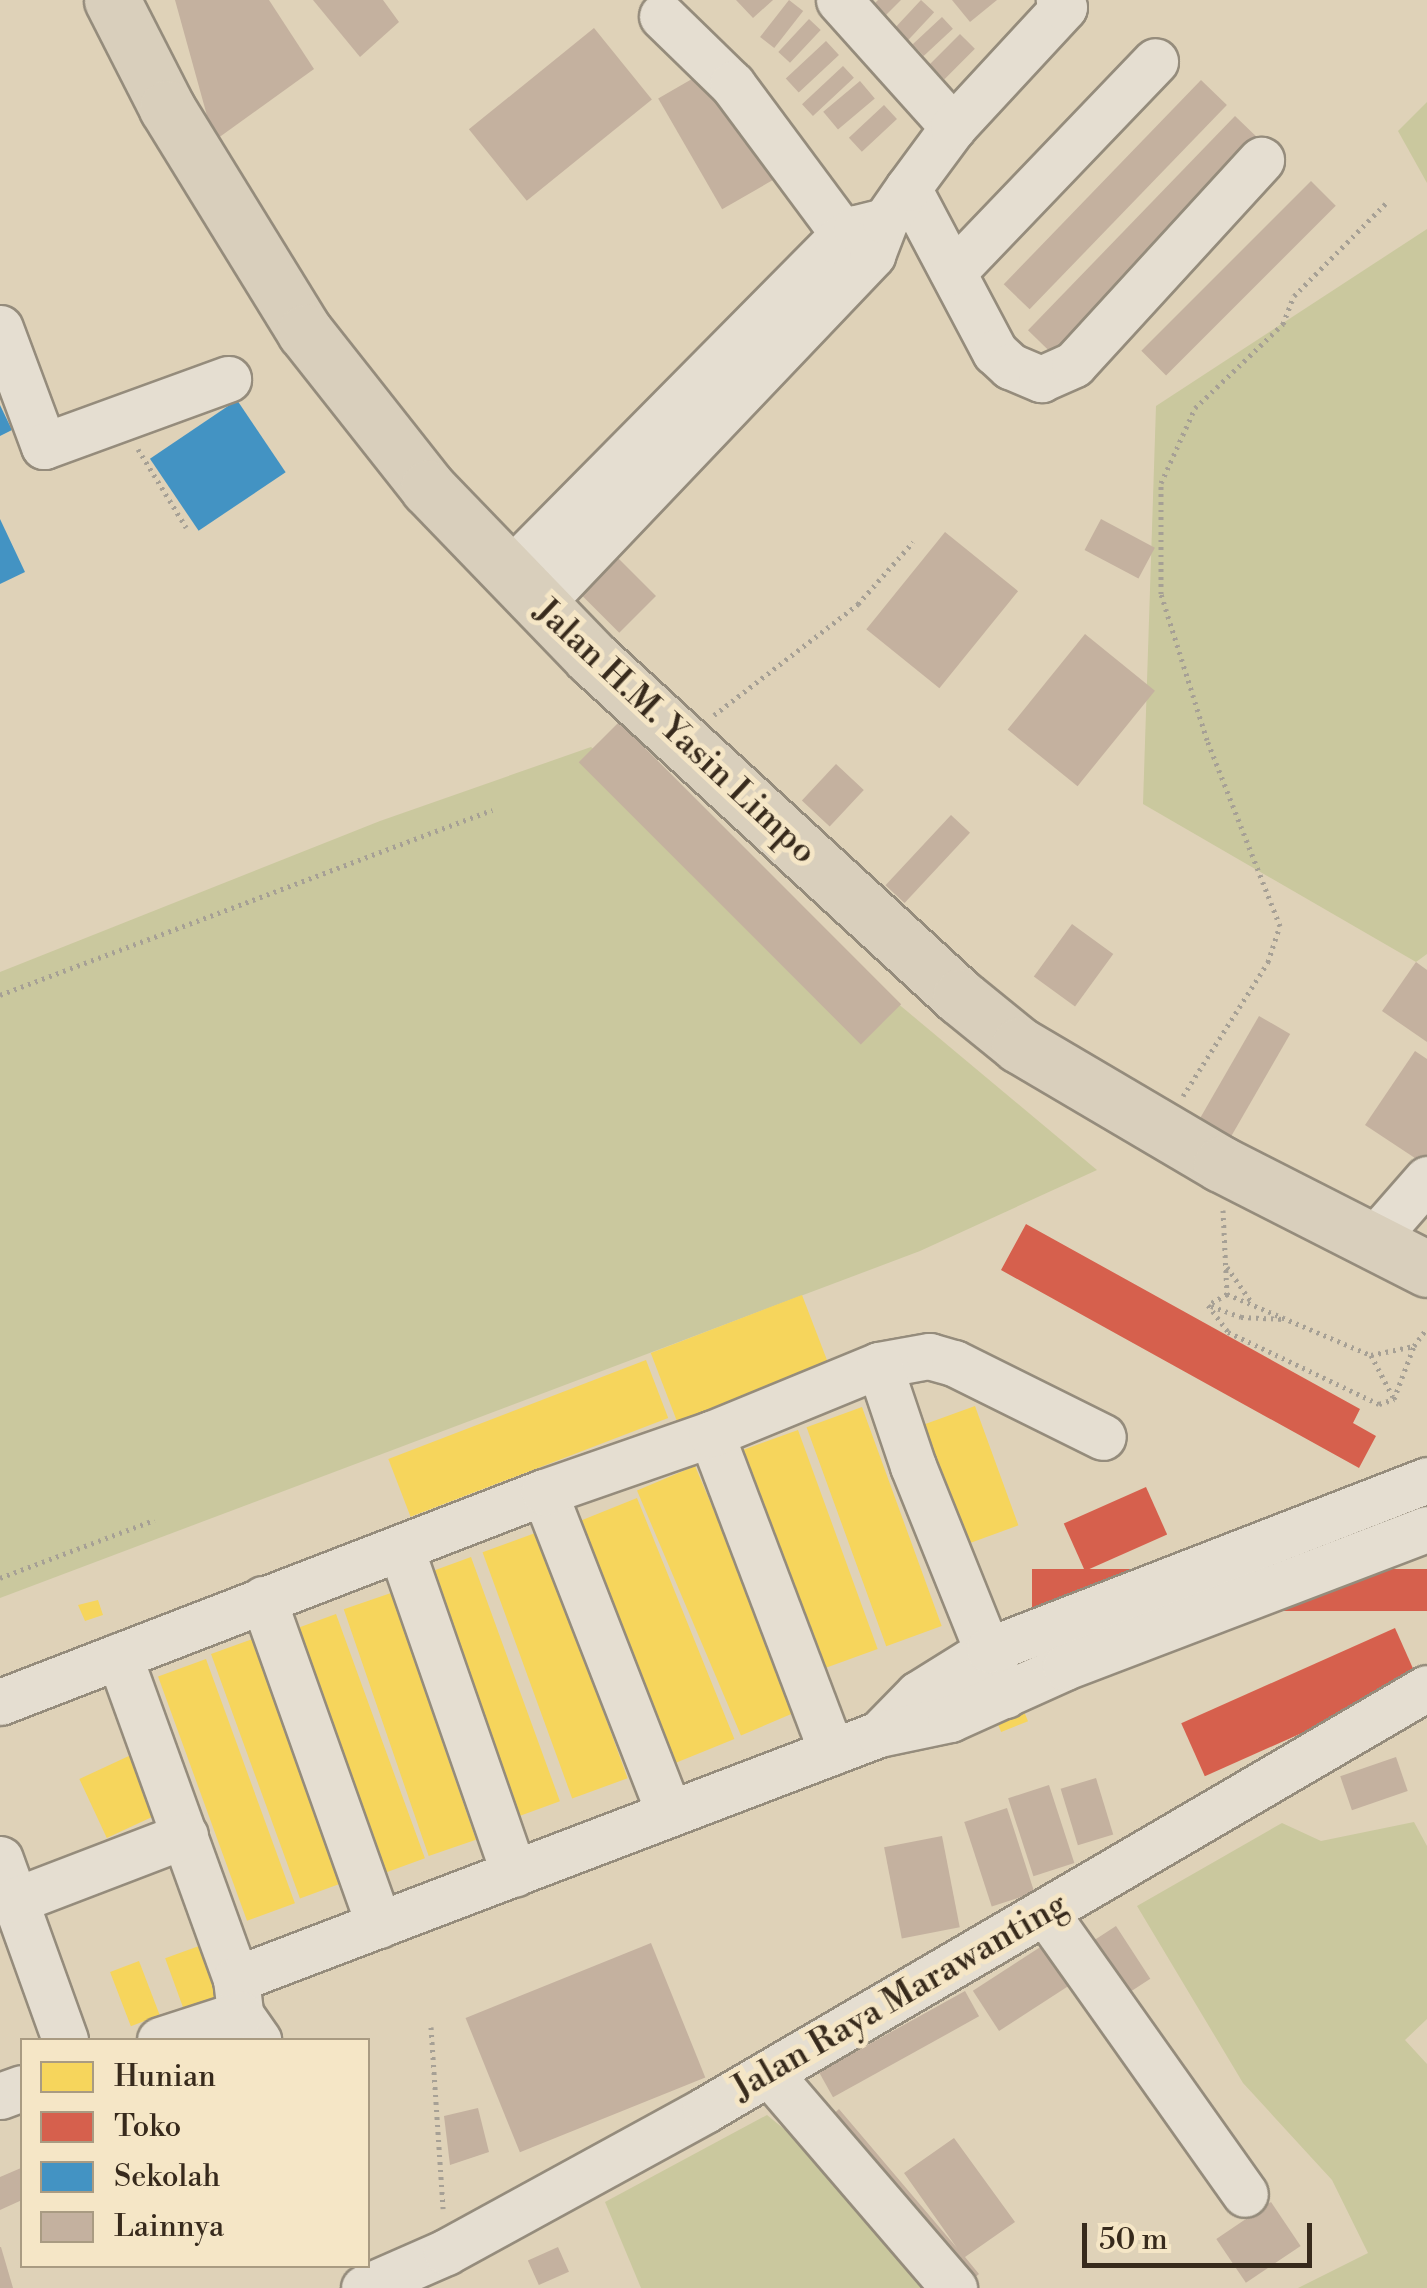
<!DOCTYPE html>
<html>
<head>
<meta charset="utf-8">
<style>
	body { margin:0 }
	#map { position:relative; width:1427px; height:2288px; overflow:hidden; background:#dfd2b8; font-family:"Libre Bodoni",serif }
	div>[style] { position:absolute }
	[style*='--x'] { left:calc(var(--x)*1px); top:calc(var(--y)*1px); width:calc(var(--w)*1px); rotate:calc(var(--a)*1deg) }
	.green>* { inset:0; background:#cac89e }
	.homes>* { inset:0; background:#f6d55c; transform-origin:0 0 }
	.shops>* { inset:0; background:#d6604d; transform-origin:0 0 }
	.schools>* { inset:0; background:#4393c3; transform-origin:0 0 }
	.building>* { inset:0; background:#c4b19f; transform-origin:0 0 }
	.path>* { height:5px; margin-top:-2.5px; transform-origin:0; background:repeating-linear-gradient(90deg,#a6a095 0 2.5px,transparent 0 7.5px) }
	.roads { filter:drop-shadow(2px 0 #958c7c) drop-shadow(-2px 0 #958c7c) drop-shadow(0 2px #958c7c) drop-shadow(0 -2px #958c7c) }
	.minor>* { height:45px; margin:-22.5px; padding:0 22.5px; transform-origin:22.5px; border-radius:22.5px; background:#e5ded1 }
	.major>* { height:55px; margin:-27.5px; padding:0 27.5px; transform-origin:27.5px; border-radius:27.5px; background:#d9cfbc }
	span { translate:-50% -50%; white-space:nowrap; text-align:center; line-height:1.15; -webkit-text-stroke:10px #f5e6c6; paint-order:stroke }
	.street-label { font-size:35px; color:#372a1c }
	.legend { position:absolute; left:20px; top:2038px; width:350px; height:230px; box-sizing:border-box; background:#f5e6c6; border:2px solid #a99b82; margin:0; padding:12px 18px; list-style:none; font-size:30px; color:#372a1c }
	.legend li { display:flex; align-items:center; gap:20px; height:50px }
	.legend b { width:50px; border:2px solid #a99b82 }
	.scale { position:absolute; left:1082px; top:2223px; width:230px; height:45px; box-sizing:border-box; border:5px solid #372a1c; border-top:0; padding-left:12px; font-size:30px; line-height:35px; white-space:nowrap; color:#372a1c; -webkit-text-stroke:8px #f5e6c6; paint-order:stroke }
</style>
</head>
<body>
<div id="map">
	<div class="green">
		<div style="clip-path:polygon(1427px 102px,1427px 183px,1398px 131px)"></div>
		<div style="clip-path:polygon(1427px 229px,1427px 954px,1416px 962px,1143px 804px,1156px 406px)"></div>
		<div style="clip-path:polygon(591px 747px,1097px 1170px,920px 1251px,0 1598px,0 972px,380px 821px)"></div>
		<div style="clip-path:polygon(1414px 1822px,1427px 1846px,1427px 2019px,1405px 2040px,1427px 2064px,1427px 2288px,1298px 2288px,1368px 2253px,1332px 2180px,1243px 2083px,1137px 1906px,1282px 1823px,1321px 1841px)"></div>
		<div style="clip-path:polygon(767px 2115px,978px 2288px,641px 2288px,605px 2202px)"></div>
	</div>
	<div class="homes">
		<div style="left:802px;top:1295px;width:86px;height:162px;rotate:69deg"></div>
		<div style="left:646px;top:1360px;width:62px;height:276px;rotate:69deg"></div>
		<div style="left:975px;top:1406px;width:127px;height:55px;rotate:70deg"></div>
		<div style="left:862px;top:1407px;width:233px;height:59px;rotate:70deg"></div>
		<div style="left:798px;top:1430px;width:233px;height:66px;rotate:70deg"></div>
		<div style="left:695px;top:1466px;width:266px;height:63px;rotate:67deg"></div>
		<div style="left:637px;top:1498px;width:260px;height:71px;rotate:68deg"></div>
		<div style="left:538px;top:1532px;width:262px;height:59px;rotate:70deg"></div>
		<div style="left:471px;top:1557px;width:260px;height:51px;rotate:70deg"></div>
		<div style="left:391px;top:1593px;width:261px;height:50px;rotate:71deg"></div>
		<div style="clip-path:polygon(98px 1600px,103px 1615px,85px 1621px,78px 1605px)"></div>
		<div style="left:336px;top:1614px;width:260px;height:51px;rotate:70deg"></div>
		<div style="left:258px;top:1637px;width:260px;height:50px;rotate:70deg"></div>
		<div style="left:206px;top:1659px;width:260px;height:51px;rotate:70deg"></div>
		<div style="left:1019px;top:1699px;width:24px;height:29px;rotate:68deg"></div>
		<div style="left:131px;top:1755px;width:65px;height:57px;rotate:65deg"></div>
		<div style="left:199px;top:1946px;width:59px;height:36px;rotate:70deg"></div>
		<div style="left:139px;top:1961px;width:58px;height:31px;rotate:69deg"></div>
	</div>
	<div class="shops">
		<div style="clip-path:polygon(1026px 1224px,1360px 1409px,1353px 1423px,1376px 1436px,1359px 1468px,1001px 1270px)"></div>
		<div style="left:1146px;top:1487px;width:52px;height:90px;rotate:66deg"></div>
		<div style="left:1427px;top:1569px;width:42px;height:395px;rotate:90deg"></div>
		<div style="left:1395px;top:1628px;width:58px;height:234px;rotate:66deg"></div>
	</div>
	<div class="schools">
		<div style="left:237px;top:400px;width:87px;height:105px;rotate:56deg"></div>
		<div style="clip-path:polygon(0 405px,12px 430px,0 436px)"></div>
		<div style="clip-path:polygon(0 519px,25px 572px,0 584px)"></div>
	</div>
	<div class="building">
		<div style="clip-path:polygon(175px 0,269px 0,314px 69px,214px 141px)"></div>
		<div style="clip-path:polygon(313px 0,383px 0,399px 22px,360px 57px)"></div>
		<div style="clip-path:polygon(736px 0,773px 0,753px 18px)"></div>
		<div style="left:789px;top:0;width:18px;height:47px;rotate:38deg"></div>
		<div style="clip-path:polygon(878px 0,901px 0,884px 17px,873px 5px)"></div>
		<div style="left:921px;top:0;width:18px;height:39px;rotate:43deg"></div>
		<div style="clip-path:polygon(952px 0,997px 0,970px 22px)"></div>
		<div style="left:942px;top:17px;width:16px;height:40px;rotate:47deg"></div>
		<div style="left:809px;top:19px;width:16px;height:45px;rotate:43deg"></div>
		<div style="left:594px;top:28px;width:92px;height:161px;rotate:51deg"></div>
		<div style="left:960px;top:34px;width:21px;height:43px;rotate:45deg"></div>
		<div style="left:826px;top:41px;width:19px;height:55px;rotate:47deg"></div>
		<div style="left:843px;top:66px;width:16px;height:56px;rotate:47deg"></div>
		<div style="left:711px;top:68px;width:128px;height:61px;rotate:60deg"></div>
		<div style="left:1201px;top:80px;width:36px;height:284px;rotate:44deg"></div>
		<div style="left:860px;top:81px;width:23px;height:48px;rotate:50deg"></div>
		<div style="left:884px;top:105px;width:19px;height:48px;rotate:47deg"></div>
		<div style="left:1235px;top:116px;width:35px;height:298px;rotate:44deg"></div>
		<div style="left:1311px;top:181px;width:35px;height:240px;rotate:45deg"></div>
		<div style="left:1101px;top:519px;width:61px;height:35px;rotate:28deg"></div>
		<div style="left:945px;top:532px;width:94px;height:125px;rotate:39deg"></div>
		<div style="left:615px;top:555px;width:58px;height:52px;rotate:45deg"></div>
		<div style="left:1085px;top:634px;width:90px;height:123px;rotate:39deg"></div>
		<div style="left:619px;top:722px;width:399px;height:57px;rotate:45deg"></div>
		<div style="left:836px;top:764px;width:38px;height:50px;rotate:43deg"></div>
		<div style="left:951px;top:815px;width:26px;height:96px;rotate:43deg"></div>
		<div style="left:1072px;top:924px;width:51px;height:65px;rotate:36deg"></div>
		<div style="clip-path:polygon(1416px 962px,1427px 970px,1427px 1042px,1382px 1011px)"></div>
		<div style="left:1259px;top:1016px;width:36px;height:124px;rotate:30deg"></div>
		<div style="clip-path:polygon(1415px 1051px,1427px 1059px,1427px 1166px,1365px 1125px)"></div>
		<div style="left:1396px;top:1757px;width:36px;height:59px;rotate:71deg"></div>
		<div style="left:1096px;top:1778px;width:59px;height:37px;rotate:73deg"></div>
		<div style="left:1049px;top:1785px;width:82px;height:43px;rotate:72deg"></div>
		<div style="left:1007px;top:1808px;width:89px;height:45px;rotate:72deg"></div>
		<div style="left:942px;top:1836px;width:93px;height:59px;rotate:79deg"></div>
		<div style="left:1116px;top:1926px;width:63px;height:38px;rotate:57deg"></div>
		<div style="left:651px;top:1943px;width:145px;height:200px;rotate:68deg"></div>
		<div style="left:1045px;top:1944px;width:48px;height:86px;rotate:57deg"></div>
		<div style="left:965px;top:1991px;width:29px;height:167px;rotate:61deg"></div>
		<div style="clip-path:polygon(478px 2108px,489px 2152px,450px 2165px,444px 2116px)"></div>
		<div style="clip-path:polygon(839px 2109px,957px 2248px,904px 2173px,954px 2138px,1015px 2222px,965px 2257px,979px 2274px,962px 2288px,819px 2127px)"></div>
		<div style="clip-path:polygon(21px 2168px,22px 2200px,0 2210px,0 2177px)"></div>
		<div style="left:1271px;top:2202px;width:53px;height:66px;rotate:56deg"></div>
		<div style="clip-path:polygon(0 2247px,1px 2247px,13px 2288px,0 2288px)"></div>
		<div style="left:558px;top:2247px;width:27px;height:33px;rotate:66deg"></div>
	</div>
	<div class="path">
		<div style="--x:138;--y:449;--w:92;--a:58.4"></div>
		<div style="--x:714;--y:715;--w:182;--a:-37.6"></div>
		<div style="--x:858;--y:604;--w:83;--a:-48.4"></div>
		<div style="--x:0;--y:995;--w:526;--a:-20.61"></div>
		<div style="--x:1183;--y:1096;--w:159;--a:-57.6"></div>
		<div style="--x:1268;--y:962;--w:38;--a:-72"></div>
		<div style="--x:1280;--y:926;--w:200;--a:-111.4"></div>
		<div style="--x:1207;--y:740;--w:153;--a:-107.5"></div>
		<div style="--x:1161;--y:594;--w:111;--a:-90"></div>
		<div style="--x:1161;--y:483;--w:82;--a:-65.6"></div>
		<div style="--x:1195;--y:408;--w:122;--a:-43.7"></div>
		<div style="--x:1283;--y:324;--w:30;--a:-69"></div>
		<div style="--x:1294;--y:296;--w:132;--a:-45.3"></div>
		<div style="--x:1223;--y:1210;--w:84;--a:87.3"></div>
		<div style="--x:1227;--y:1294;--w:22;--a:150"></div>
		<div style="--x:1208;--y:1305;--w:34;--a:53"></div>
		<div style="--x:1228;--y:1332;--w:167;--a:25.5"></div>
		<div style="--x:1379;--y:1404;--w:16;--a:-18"></div>
		<div style="--x:1394;--y:1399;--w:57;--a:-69.3"></div>
		<div style="--x:1414;--y:1346;--w:22;--a:-54"></div>
		<div style="--x:1227;--y:1267;--w:44;--a:55.2"></div>
		<div style="--x:1227;--y:1294;--w:156;--a:23"></div>
		<div style="--x:1371;--y:1355;--w:44;--a:-11.8"></div>
		<div style="--x:1211;--y:1306;--w:32;--a:20"></div>
		<div style="--x:1241;--y:1317;--w:42;--a:2.7"></div>
		<div style="--x:1371;--y:1355;--w:47;--a:62.4"></div>
		<div style="--x:0;--y:1578;--w:165;--a:-20.6"></div>
		<div style="--x:431;--y:2027;--w:182;--a:86.2"></div>
	</div>
	<div class="roads">
		<div class="minor">
			<div style="--x:839;--y:0;--w:171;--a:48.1"></div>
			<div style="--x:662;--y:16;--w:98;--a:44.2"></div>
			<div style="--x:732;--y:84;--w:189;--a:53.4"></div>
			<div style="--x:908;--y:188;--w:186;--a:62.1"></div>
			<div style="--x:995;--y:352;--w:21;--a:43"></div>
			<div style="--x:1010;--y:366;--w:34;--a:23"></div>
			<div style="--x:1041;--y:379;--w:36;--a:-24"></div>
			<div style="--x:1074;--y:364;--w:277;--a:-47.5"></div>
			<div style="--x:953;--y:272;--w:292;--a:-46.2"></div>
			<div style="--x:0;--y:328;--w:126;--a:69.6"></div>
			<div style="--x:44;--y:446;--w:196;--a:-20"></div>
			<div style="--x:507;--y:574;--w:469;--a:-45.3"></div>
			<div style="--x:837;--y:241;--w:23;--a:-34"></div>
			<div style="--x:856;--y:228;--w:30;--a:-14"></div>
			<div style="--x:538;--y:606;--w:485;--a:-46.4"></div>
			<div style="--x:872;--y:255;--w:36;--a:-69"></div>
			<div style="--x:885;--y:221;--w:40;--a:-55.1"></div>
			<div style="--x:908;--y:188;--w:76;--a:-53.6"></div>
			<div style="--x:953;--y:127;--w:163;--a:-47.2"></div>
			<div style="--x:1064;--y:7;--w:9;--a:-126"></div>
			<div style="--x:1371;--y:1243;--w:85;--a:-48.8"></div>
			<div style="--x:879;--y:1365;--w:51;--a:-10.2"></div>
			<div style="--x:929;--y:1356;--w:26;--a:16"></div>
			<div style="--x:954;--y:1363;--w:166;--a:26.4"></div>
			<div style="--x:711;--y:1434;--w:340;--a:69.2"></div>
			<div style="--x:544;--y:1492;--w:344;--a:68.7"></div>
			<div style="--x:401;--y:1549;--w:344;--a:70.8"></div>
			<div style="--x:263;--y:1599;--w:346;--a:70.4"></div>
			<div style="--x:119;--y:1656;--w:344;--a:70.1"></div>
			<div style="--x:236;--y:1979;--w:35;--a:83"></div>
			<div style="--x:240;--y:2014;--w:32;--a:55"></div>
			<div style="--x:0;--y:1702;--w:583;--a:-21.11"></div>
			<div style="--x:544;--y:1492;--w:177;--a:-19.2"></div>
			<div style="--x:711;--y:1434;--w:182;--a:-22.3"></div>
			<div style="--x:879;--y:1365;--w:107;--a:71.4"></div>
			<div style="--x:913;--y:1466;--w:247;--a:68.1"></div>
			<div style="--x:879;--y:1734;--w:56;--a:-45.7"></div>
			<div style="--x:918;--y:1694;--w:84;--a:-31.8"></div>
			<div style="--x:989;--y:1650;--w:470;--a:-21.2"></div>
			<div style="--x:0;--y:1859;--w:192;--a:70.2"></div>
			<div style="--x:16;--y:1900;--w:181;--a:-21"></div>
			<div style="--x:1046;--y:1913;--w:344;--a:54.7"></div>
			<div style="--x:236;--y:1979;--w:688;--a:-20.86"></div>
			<div style="--x:879;--y:1734;--w:73;--a:-11.9"></div>
			<div style="--x:950;--y:1719;--w:126;--a:-24.3"></div>
			<div style="--x:1065;--y:1667;--w:387;--a:-20.9"></div>
			<div style="--x:160;--y:2040;--w:84;--a:-18"></div>
			<div style="--x:769;--y:2073;--w:284;--a:49.3"></div>
			<div style="--x:0;--y:2096;--w:23;--a:-20"></div>
			<div style="--x:364;--y:2288;--w:90;--a:-23.7"></div>
			<div style="--x:446;--y:2252;--w:295;--a:-28.7"></div>
			<div style="--x:705;--y:2110;--w:836;--a:-30.31"></div>
		</div>
		<div class="major">
			<div style="--x:112;--y:0;--w:121;--a:63"></div>
			<div style="--x:167;--y:108;--w:263;--a:58.4"></div>
			<div style="--x:305;--y:332;--w:199;--a:51.7"></div>
			<div style="--x:428;--y:488;--w:235;--a:46"></div>
			<div style="--x:591;--y:657;--w:502;--a:42.66"></div>
			<div style="--x:960;--y:997;--w:76;--a:39.1"></div>
			<div style="--x:1019;--y:1045;--w:234;--a:30.5"></div>
			<div style="--x:1221;--y:1164;--w:231;--a:27"></div>
		</div>
	</div>
	<div class="street-label">
		<span style="left:675px;top:732px;rotate:43deg">Jalan H.M. Yasin Limpo</span>
		<span style="left:900px;top:1997px;rotate:-30deg">Jalan Raya Marawanting</span>
	</div>
	<ul class="legend">
	<li><b style="height:28px;background:#f6d55c"></b>Hunian</li>
	<li><b style="height:28px;background:#d6604d"></b>Toko</li>
	<li><b style="height:28px;background:#4393c3"></b>Sekolah</li>
	<li><b style="height:28px;background:#c4b19f"></b>Lainnya</li>
	</ul>
	<div class="scale">50 m</div>
</div>
</body>
</html>
